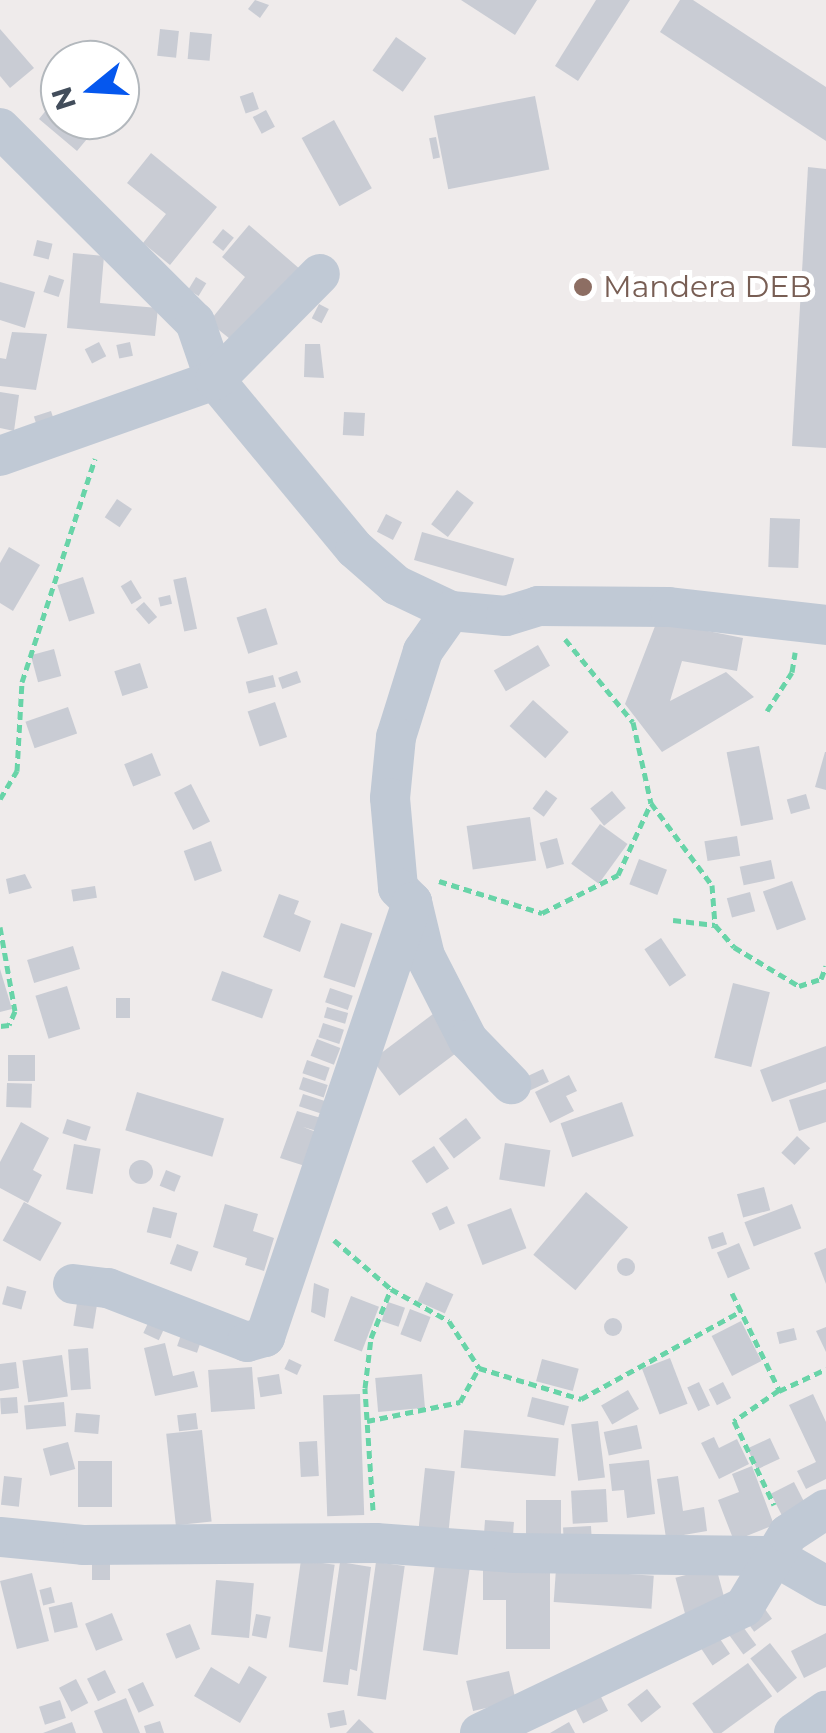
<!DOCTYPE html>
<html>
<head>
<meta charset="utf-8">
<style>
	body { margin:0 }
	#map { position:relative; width:826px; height:1733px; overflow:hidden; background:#efebeb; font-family:Montserrat,sans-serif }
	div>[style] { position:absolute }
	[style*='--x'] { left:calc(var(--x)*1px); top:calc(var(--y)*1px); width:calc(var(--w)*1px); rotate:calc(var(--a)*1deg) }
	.building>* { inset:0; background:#c9ccd4; transform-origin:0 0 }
	.round { border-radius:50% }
	.path>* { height:5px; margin-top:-2.5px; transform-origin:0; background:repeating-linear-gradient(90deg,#68d4a8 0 8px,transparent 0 13px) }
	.minor>* { height:40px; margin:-20px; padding:0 20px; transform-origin:20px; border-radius:20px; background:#c0c9d5 }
	.dots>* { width:28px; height:28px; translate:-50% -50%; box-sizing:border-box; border:5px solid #fff; border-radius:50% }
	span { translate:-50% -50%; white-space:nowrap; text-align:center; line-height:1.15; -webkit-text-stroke:10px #fff; paint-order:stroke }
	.education-label { font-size:30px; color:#785e54 }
	.left { translate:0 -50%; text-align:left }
	.north { position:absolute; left:40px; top:40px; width:100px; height:100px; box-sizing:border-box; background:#fff; border:2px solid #b3b8bd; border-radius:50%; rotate:252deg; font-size:28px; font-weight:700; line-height:40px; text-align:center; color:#424d5b }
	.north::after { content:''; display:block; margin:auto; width:35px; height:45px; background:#0557ee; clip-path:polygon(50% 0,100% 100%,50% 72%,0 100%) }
</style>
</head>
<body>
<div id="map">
	<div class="building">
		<div style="clip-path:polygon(255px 0,269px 5px,260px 18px,248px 9px)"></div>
		<div style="clip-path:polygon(461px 0,537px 0,515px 35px)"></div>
		<div style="clip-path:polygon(596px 0,630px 0,578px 81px,555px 66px)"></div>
		<div style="clip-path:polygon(680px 0,693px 0,826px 87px,826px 141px,660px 32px)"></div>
		<div style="clip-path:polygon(0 29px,34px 68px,10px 88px,0 76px)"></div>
		<div style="left:160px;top:29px;width:19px;height:27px;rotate:6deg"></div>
		<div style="left:190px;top:32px;width:22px;height:27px;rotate:5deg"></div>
		<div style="left:396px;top:37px;width:37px;height:41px;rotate:35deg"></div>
		<div style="left:253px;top:92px;width:18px;height:14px;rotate:71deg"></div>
		<div style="clip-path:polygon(60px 93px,60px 120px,101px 122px,77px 151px,39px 119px)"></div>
		<div style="left:535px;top:96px;width:75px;height:103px;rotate:79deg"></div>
		<div style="left:266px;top:110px;width:19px;height:15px;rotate:62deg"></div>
		<div style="left:334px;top:120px;width:78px;height:37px;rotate:61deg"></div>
		<div style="left:436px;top:137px;width:21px;height:7px;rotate:79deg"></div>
		<div style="clip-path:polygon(151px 153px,217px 207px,170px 265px,143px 243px,166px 214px,127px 183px)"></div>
		<div style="clip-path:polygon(808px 167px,826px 169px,826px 448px,792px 446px)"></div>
		<div style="clip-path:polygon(249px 225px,301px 270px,240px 347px,209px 322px,245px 277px,222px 257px)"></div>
		<div style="left:223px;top:229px;width:14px;height:17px;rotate:39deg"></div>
		<div style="left:37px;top:240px;width:16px;height:16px;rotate:14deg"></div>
		<div style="clip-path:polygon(73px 253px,104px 256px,100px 303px,158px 308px,155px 336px,67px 328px)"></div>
		<div style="left:49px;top:275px;width:16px;height:18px;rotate:18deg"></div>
		<div style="left:196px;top:277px;width:12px;height:15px;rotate:31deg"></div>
		<div style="clip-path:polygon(0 282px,35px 292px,25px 328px,0 320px)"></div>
		<div style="left:319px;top:304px;width:11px;height:16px;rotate:27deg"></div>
		<div style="clip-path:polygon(12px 332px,47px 334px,36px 390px,0 386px,0 358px,6px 359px)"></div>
		<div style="left:99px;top:342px;width:16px;height:16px;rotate:63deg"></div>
		<div style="left:130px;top:342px;width:14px;height:14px;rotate:78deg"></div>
		<div style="clip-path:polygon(305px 344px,320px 344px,324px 378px,304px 377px)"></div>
		<div style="clip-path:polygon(0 392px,19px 395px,14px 431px,0 428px)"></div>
		<div style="left:51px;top:411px;width:23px;height:18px;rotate:72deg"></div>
		<div style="left:344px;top:412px;width:21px;height:23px;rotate:3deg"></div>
		<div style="left:457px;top:490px;width:21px;height:43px;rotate:37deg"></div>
		<div style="left:117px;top:499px;width:18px;height:22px;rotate:34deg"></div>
		<div style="left:386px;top:514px;width:18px;height:20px;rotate:27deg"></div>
		<div style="left:770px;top:518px;width:30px;height:49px;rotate:2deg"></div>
		<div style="left:422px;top:532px;width:96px;height:29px;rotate:16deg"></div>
		<div style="clip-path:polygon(9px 547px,40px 565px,13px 611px,0 603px,0 563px)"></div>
		<div style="left:83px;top:577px;width:38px;height:27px;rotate:72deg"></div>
		<div style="left:186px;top:577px;width:53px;height:13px;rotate:78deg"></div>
		<div style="left:131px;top:580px;width:21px;height:12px;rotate:59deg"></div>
		<div style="left:170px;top:595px;width:9px;height:12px;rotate:77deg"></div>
		<div style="left:144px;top:602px;width:20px;height:11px;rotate:49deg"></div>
		<div style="left:266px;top:608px;width:38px;height:31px;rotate:72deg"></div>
		<div style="clip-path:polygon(657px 621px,743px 638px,737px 671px,682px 661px,670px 701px,726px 672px,754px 697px,662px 752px,625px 704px)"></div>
		<div style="left:538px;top:645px;width:24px;height:51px;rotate:60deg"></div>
		<div style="left:54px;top:649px;width:28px;height:24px;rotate:75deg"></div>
		<div style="left:140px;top:663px;width:26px;height:27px;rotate:72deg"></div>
		<div style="left:297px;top:671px;width:12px;height:20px;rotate:70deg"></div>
		<div style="left:273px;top:675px;width:12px;height:28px;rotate:76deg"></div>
		<div style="left:533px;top:700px;width:48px;height:35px;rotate:42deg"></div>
		<div style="left:275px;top:702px;width:37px;height:29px;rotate:71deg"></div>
		<div style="left:68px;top:707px;width:28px;height:45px;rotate:71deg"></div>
		<div style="left:759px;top:746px;width:75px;height:33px;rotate:79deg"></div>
		<div style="clip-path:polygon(825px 752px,826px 752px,826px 790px,815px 787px)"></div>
		<div style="left:152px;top:753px;width:24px;height:30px;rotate:68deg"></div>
		<div style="left:191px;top:784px;width:42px;height:19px;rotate:63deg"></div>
		<div style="left:546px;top:790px;width:14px;height:23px;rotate:36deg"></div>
		<div style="left:612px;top:791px;width:22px;height:28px;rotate:51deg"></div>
		<div style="left:806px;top:794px;width:15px;height:20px;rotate:74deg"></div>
		<div style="left:530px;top:817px;width:44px;height:64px;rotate:82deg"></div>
		<div style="left:600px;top:824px;width:34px;height:49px;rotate:36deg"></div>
		<div style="left:737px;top:836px;width:20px;height:33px;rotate:81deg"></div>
		<div style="left:557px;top:838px;width:27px;height:18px;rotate:75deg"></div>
		<div style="left:211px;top:841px;width:32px;height:29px;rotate:70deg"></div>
		<div style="left:639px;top:859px;width:30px;height:27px;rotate:21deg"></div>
		<div style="left:771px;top:860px;width:19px;height:32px;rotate:78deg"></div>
		<div style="clip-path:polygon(25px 874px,32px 888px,9px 894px,6px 879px)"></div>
		<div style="left:792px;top:881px;width:41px;height:31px;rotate:70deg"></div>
		<div style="left:95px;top:886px;width:12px;height:24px;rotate:81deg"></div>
		<div style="left:750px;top:892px;width:20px;height:24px;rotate:75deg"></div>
		<div style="clip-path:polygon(279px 894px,299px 901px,294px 914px,311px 921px,300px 952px,263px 937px)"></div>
		<div style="left:341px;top:923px;width:33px;height:57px;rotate:18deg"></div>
		<div style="left:661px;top:938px;width:45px;height:20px;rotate:56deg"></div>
		<div style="left:73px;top:946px;width:24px;height:48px;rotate:73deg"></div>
		<div style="clip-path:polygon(0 969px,12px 1009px,0 1012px)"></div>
		<div style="left:222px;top:971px;width:54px;height:31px;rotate:20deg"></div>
		<div style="left:733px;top:983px;width:38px;height:77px;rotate:14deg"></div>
		<div style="left:67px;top:986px;width:45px;height:33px;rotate:73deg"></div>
		<div style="left:330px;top:988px;width:24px;height:15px;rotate:19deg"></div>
		<div style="left:116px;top:998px;width:14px;height:20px"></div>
		<div style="left:327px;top:1007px;width:22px;height:11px;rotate:16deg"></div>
		<div style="left:441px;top:1008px;width:45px;height:86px;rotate:53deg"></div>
		<div style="left:323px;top:1023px;width:22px;height:15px;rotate:18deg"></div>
		<div style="left:317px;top:1039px;width:25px;height:18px;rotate:21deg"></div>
		<div style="clip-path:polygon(826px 1046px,826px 1082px,772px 1102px,760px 1070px)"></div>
		<div style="left:8px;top:1055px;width:27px;height:26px"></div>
		<div style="left:307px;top:1060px;width:24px;height:14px;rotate:19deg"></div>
		<div style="left:543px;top:1069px;width:14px;height:21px;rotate:65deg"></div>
		<div style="clip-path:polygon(569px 1075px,577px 1091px,566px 1096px,574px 1111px,550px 1123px,535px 1092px)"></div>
		<div style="left:303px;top:1077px;width:26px;height:13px;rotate:18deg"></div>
		<div style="left:7px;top:1083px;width:25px;height:24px;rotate:2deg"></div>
		<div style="clip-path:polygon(826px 1089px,826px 1122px,799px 1131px,789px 1100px)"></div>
		<div style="left:137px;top:1092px;width:91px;height:40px;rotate:17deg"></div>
		<div style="left:303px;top:1094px;width:23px;height:13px;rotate:18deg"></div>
		<div style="left:622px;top:1102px;width:36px;height:65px;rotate:71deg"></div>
		<div style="clip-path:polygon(297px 1111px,321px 1118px,317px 1131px,303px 1127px,316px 1132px,305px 1166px,280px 1158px)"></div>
		<div style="left:466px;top:1118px;width:25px;height:34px;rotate:53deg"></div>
		<div style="left:67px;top:1119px;width:25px;height:15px;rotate:18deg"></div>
		<div style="clip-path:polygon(21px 1122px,49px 1138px,33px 1170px,42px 1175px,28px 1203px,0 1188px,0 1162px)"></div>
		<div style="left:797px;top:1136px;width:18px;height:23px;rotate:43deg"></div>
		<div style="left:505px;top:1143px;width:46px;height:37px;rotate:9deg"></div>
		<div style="left:74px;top:1144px;width:27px;height:46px;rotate:10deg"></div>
		<div style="left:434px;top:1146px;width:27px;height:27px;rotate:56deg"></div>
		<div class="round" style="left:129px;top:1160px;width:24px;height:24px"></div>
		<div style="left:166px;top:1170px;width:16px;height:17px;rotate:22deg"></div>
		<div style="left:764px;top:1187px;width:24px;height:28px;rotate:75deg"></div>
		<div style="left:586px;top:1192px;width:55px;height:82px;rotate:40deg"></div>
		<div style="left:24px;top:1202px;width:43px;height:44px;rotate:29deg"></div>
		<div style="clip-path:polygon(225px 1204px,258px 1214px,253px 1231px,274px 1238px,264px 1271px,245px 1265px,247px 1258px,213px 1247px)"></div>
		<div style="left:792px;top:1204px;width:26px;height:51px;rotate:69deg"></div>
		<div style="left:447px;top:1206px;width:19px;height:17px;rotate:65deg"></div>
		<div style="left:153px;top:1207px;width:25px;height:26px;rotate:14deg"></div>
		<div style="left:511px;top:1208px;width:43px;height:47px;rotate:69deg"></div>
		<div style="left:723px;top:1232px;width:13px;height:16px;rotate:72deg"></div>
		<div style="left:739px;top:1243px;width:28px;height:24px;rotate:67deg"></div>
		<div style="left:177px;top:1244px;width:23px;height:21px;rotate:20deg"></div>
		<div style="clip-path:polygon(826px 1248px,826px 1284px,814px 1253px)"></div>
		<div class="round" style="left:617px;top:1258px;width:18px;height:18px"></div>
		<div style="left:426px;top:1282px;width:30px;height:21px;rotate:24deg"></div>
		<div style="clip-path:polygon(314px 1283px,329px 1289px,325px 1318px,311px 1312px)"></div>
		<div style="left:7px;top:1286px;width:20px;height:19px;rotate:15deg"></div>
		<div style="left:351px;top:1296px;width:30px;height:48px;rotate:21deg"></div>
		<div style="left:388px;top:1302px;width:18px;height:20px;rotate:19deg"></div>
		<div style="left:77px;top:1303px;width:20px;height:23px;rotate:9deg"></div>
		<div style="left:410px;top:1309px;width:22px;height:27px;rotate:21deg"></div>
		<div class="round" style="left:604px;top:1318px;width:18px;height:18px"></div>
		<div style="left:741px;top:1321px;width:45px;height:33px;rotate:63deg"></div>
		<div style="left:148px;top:1323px;width:17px;height:11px;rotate:25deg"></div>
		<div style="clip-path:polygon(826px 1327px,826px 1352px,816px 1331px)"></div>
		<div style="left:794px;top:1328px;width:12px;height:18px;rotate:76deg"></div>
		<div style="left:183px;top:1329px;width:21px;height:18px;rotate:19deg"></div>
		<div style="clip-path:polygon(165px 1343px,173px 1376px,194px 1371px,198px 1387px,155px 1396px,144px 1348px)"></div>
		<div style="left:88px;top:1348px;width:41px;height:20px;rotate:86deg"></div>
		<div style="left:62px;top:1355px;width:42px;height:40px;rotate:82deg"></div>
		<div style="left:670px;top:1358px;width:49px;height:30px;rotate:69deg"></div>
		<div style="left:289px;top:1359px;width:14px;height:11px;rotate:25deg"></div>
		<div style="left:542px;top:1359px;width:38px;height:23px;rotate:15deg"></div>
		<div style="clip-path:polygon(16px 1362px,19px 1388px,0 1391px,0 1364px)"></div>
		<div style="left:252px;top:1367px;width:42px;height:44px;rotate:86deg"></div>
		<div style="left:279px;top:1374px;width:20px;height:22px;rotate:81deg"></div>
		<div style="left:422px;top:1374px;width:34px;height:47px;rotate:85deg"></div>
		<div style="left:699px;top:1382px;width:26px;height:13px;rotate:65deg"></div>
		<div style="left:723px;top:1382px;width:18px;height:16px;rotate:63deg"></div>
		<div style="left:628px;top:1390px;width:22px;height:31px;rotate:60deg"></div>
		<div style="left:360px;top:1394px;width:121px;height:37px;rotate:88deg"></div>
		<div style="clip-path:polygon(813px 1394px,826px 1422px,826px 1479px,806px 1489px,797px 1471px,816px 1462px,789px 1405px)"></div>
		<div style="left:17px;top:1397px;width:16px;height:17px;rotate:86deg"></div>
		<div style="left:532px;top:1397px;width:38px;height:20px;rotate:14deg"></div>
		<div style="left:64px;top:1402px;width:24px;height:40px;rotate:85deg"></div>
		<div style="left:76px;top:1413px;width:24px;height:19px;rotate:5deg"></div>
		<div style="left:196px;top:1413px;width:16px;height:19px;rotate:83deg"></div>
		<div style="left:598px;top:1421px;width:57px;height:27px;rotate:83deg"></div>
		<div style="left:637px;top:1425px;width:24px;height:34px;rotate:78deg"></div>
		<div style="left:202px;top:1430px;width:92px;height:36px;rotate:84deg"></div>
		<div style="left:464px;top:1430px;width:95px;height:38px;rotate:5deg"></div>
		<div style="clip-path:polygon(714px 1437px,719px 1448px,737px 1439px,749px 1464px,719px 1479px,701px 1443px)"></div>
		<div style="left:770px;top:1438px;width:23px;height:25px;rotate:65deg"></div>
		<div style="left:317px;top:1441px;width:35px;height:18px;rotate:87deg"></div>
		<div style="left:68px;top:1442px;width:28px;height:26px;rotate:75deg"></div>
		<div style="clip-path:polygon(649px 1460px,655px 1514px,627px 1518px,624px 1490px,612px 1491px,609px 1464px)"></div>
		<div style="left:78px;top:1461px;width:34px;height:46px"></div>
		<div style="clip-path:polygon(752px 1466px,774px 1525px,734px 1541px,718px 1500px,739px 1492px,732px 1474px)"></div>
		<div style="left:425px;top:1468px;width:30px;height:66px;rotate:6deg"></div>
		<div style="left:4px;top:1476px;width:18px;height:29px;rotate:6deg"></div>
		<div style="clip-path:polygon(678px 1476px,683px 1511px,704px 1507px,707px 1531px,666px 1538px,657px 1479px)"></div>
		<div style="left:794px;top:1482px;width:27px;height:26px;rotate:63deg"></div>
		<div style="left:606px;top:1489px;width:33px;height:35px;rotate:87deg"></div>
		<div style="left:526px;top:1500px;width:35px;height:42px"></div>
		<div style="left:485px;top:1520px;width:29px;height:20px;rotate:4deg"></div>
		<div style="left:591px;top:1526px;width:21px;height:28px;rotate:87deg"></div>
		<div style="left:92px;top:1560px;width:18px;height:20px"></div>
		<div style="left:301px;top:1560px;width:34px;height:88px;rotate:8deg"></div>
		<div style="clip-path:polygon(340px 1562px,371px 1567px,357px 1671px,350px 1669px,348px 1685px,323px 1682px)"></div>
		<div style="left:376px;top:1562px;width:29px;height:135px;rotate:8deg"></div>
		<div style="left:435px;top:1564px;width:35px;height:87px;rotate:8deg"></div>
		<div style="left:716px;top:1567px;width:43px;height:42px;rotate:75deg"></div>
		<div style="clip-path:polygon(483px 1568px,550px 1569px,550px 1649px,506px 1649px,506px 1600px,483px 1600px)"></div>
		<div style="left:556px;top:1569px;width:98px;height:33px;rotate:4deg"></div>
		<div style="left:32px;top:1573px;width:70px;height:33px;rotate:76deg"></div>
		<div style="left:216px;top:1580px;width:38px;height:55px;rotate:5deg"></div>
		<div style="left:51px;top:1587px;width:16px;height:12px;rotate:76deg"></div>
		<div style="left:72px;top:1602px;width:26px;height:24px;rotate:77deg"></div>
		<div style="left:762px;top:1605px;width:17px;height:22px;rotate:54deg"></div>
		<div style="left:112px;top:1613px;width:29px;height:29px;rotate:68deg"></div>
		<div style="left:256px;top:1614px;width:15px;height:22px;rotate:11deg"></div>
		<div style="left:190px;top:1624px;width:27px;height:26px;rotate:68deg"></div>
		<div style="left:741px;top:1624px;width:26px;height:16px;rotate:54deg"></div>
		<div style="left:716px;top:1633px;width:25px;height:21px;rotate:56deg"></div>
		<div style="clip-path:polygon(826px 1633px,826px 1667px,804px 1678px,791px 1651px)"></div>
		<div style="left:770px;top:1643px;width:44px;height:25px;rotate:52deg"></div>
		<div style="left:748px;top:1663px;width:41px;height:69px;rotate:54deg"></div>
		<div style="clip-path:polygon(249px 1666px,267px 1677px,240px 1723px,194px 1696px,211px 1667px,239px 1684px)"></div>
		<div style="left:105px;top:1670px;width:25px;height:20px;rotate:64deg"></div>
		<div style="left:509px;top:1671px;width:31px;height:44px;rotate:77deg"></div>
		<div style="left:76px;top:1679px;width:27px;height:19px;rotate:63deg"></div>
		<div style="left:143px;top:1682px;width:26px;height:17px;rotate:65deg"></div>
		<div style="left:647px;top:1689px;width:23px;height:25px;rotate:52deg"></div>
		<div style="left:599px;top:1693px;width:20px;height:28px;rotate:63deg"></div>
		<div style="clip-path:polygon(126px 1698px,140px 1733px,103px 1733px,94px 1711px)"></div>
		<div style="left:60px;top:1700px;width:19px;height:22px;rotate:72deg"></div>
		<div style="left:344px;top:1710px;width:15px;height:17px;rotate:79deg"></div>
		<div style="clip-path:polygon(359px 1719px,374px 1733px,346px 1733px)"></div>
		<div style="clip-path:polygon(160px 1721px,164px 1733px,146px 1733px,144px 1726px)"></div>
		<div style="clip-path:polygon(72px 1722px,76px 1733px,43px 1733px)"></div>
		<div style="clip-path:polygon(569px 1722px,575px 1733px,550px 1733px)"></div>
	</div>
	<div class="path">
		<div style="--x:565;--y:639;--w:107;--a:50.7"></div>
		<div style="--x:633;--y:722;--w:83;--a:77.5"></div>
		<div style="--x:651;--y:803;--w:102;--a:53.4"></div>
		<div style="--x:712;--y:885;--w:40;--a:85.7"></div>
		<div style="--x:767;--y:711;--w:46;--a:-57.3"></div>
		<div style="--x:792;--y:672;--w:20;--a:-81"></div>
		<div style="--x:0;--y:799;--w:33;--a:-59"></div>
		<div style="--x:17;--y:771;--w:89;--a:-86.8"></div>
		<div style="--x:22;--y:682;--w:235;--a:-71.9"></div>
		<div style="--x:439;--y:881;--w:108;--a:17.3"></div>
		<div style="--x:542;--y:913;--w:85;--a:-26.6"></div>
		<div style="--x:618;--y:875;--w:79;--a:-65.4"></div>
		<div style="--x:673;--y:920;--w:42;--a:6.8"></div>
		<div style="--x:715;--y:925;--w:29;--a:49"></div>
		<div style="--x:734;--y:947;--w:76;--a:31"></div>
		<div style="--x:799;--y:986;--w:23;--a:-18"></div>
		<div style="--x:821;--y:979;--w:14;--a:-69"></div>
		<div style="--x:0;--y:927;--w:85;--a:79.9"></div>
		<div style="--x:15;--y:1011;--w:15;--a:113"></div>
		<div style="--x:9;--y:1025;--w:9;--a:174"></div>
		<div style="--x:334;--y:1240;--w:75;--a:40.7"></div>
		<div style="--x:391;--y:1289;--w:66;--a:28.9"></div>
		<div style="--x:449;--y:1321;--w:56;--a:57.4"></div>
		<div style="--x:479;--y:1368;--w:107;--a:16.9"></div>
		<div style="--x:581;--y:1399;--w:183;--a:-28.8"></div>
		<div style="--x:732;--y:1293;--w:108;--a:64.1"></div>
		<div style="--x:779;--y:1390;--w:55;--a:145.4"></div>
		<div style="--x:734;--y:1421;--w:93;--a:64.5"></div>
		<div style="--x:779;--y:1391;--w:52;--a:-25.1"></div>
		<div style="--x:367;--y:1421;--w:95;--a:-11.5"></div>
		<div style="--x:460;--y:1402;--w:39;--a:-61"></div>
		<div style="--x:373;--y:1510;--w:122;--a:-93.8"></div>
		<div style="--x:365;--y:1388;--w:50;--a:-83.2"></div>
		<div style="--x:371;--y:1338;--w:53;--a:-67.8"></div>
	</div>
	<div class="minor">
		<div style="--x:0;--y:128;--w:275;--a:44.9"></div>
		<div style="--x:195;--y:322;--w:61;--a:71"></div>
		<div style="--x:215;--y:380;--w:219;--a:50.4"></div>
		<div style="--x:355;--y:549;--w:55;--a:41.3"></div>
		<div style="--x:396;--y:585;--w:61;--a:25.3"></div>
		<div style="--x:451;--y:611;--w:55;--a:5.2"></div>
		<div style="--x:506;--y:616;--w:34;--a:-17"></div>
		<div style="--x:538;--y:606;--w:131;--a:0.4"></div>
		<div style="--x:669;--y:607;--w:158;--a:6.5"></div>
		<div style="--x:0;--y:456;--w:228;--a:-19.5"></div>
		<div style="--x:215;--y:380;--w:149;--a:-45.3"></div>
		<div style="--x:451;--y:611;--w:49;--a:125"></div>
		<div style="--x:423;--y:651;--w:90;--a:107.4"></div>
		<div style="--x:396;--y:737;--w:61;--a:95.6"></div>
		<div style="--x:390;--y:798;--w:90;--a:84.9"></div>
		<div style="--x:398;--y:888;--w:20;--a:45"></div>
		<div style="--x:412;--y:902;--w:56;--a:76.5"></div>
		<div style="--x:425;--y:956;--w:94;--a:62.9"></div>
		<div style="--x:468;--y:1040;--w:62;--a:45.7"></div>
		<div style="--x:73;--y:1284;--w:35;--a:7"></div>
		<div style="--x:108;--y:1288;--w:149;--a:21.2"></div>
		<div style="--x:247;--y:1342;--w:19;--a:-16"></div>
		<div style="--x:265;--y:1337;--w:459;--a:-71.3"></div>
		<div style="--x:0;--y:1537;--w:83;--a:5.5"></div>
		<div style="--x:83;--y:1545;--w:293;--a:-0.4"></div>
		<div style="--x:376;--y:1543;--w:138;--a:4.1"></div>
		<div style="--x:514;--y:1553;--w:260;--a:0.7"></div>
		<div style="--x:774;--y:1556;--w:60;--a:30"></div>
		<div style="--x:480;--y:1733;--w:293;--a:-25.5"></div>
		<div style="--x:744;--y:1607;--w:85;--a:-58.9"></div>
		<div style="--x:788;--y:1534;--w:45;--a:-33.3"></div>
		<div style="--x:794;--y:1733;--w:39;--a:-35"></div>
	</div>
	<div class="dots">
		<div style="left:583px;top:287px;background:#8d6e63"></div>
	</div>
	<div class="education-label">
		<span class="left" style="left:603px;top:287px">Mandera DEB</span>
	</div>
	<div class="north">N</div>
</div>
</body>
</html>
